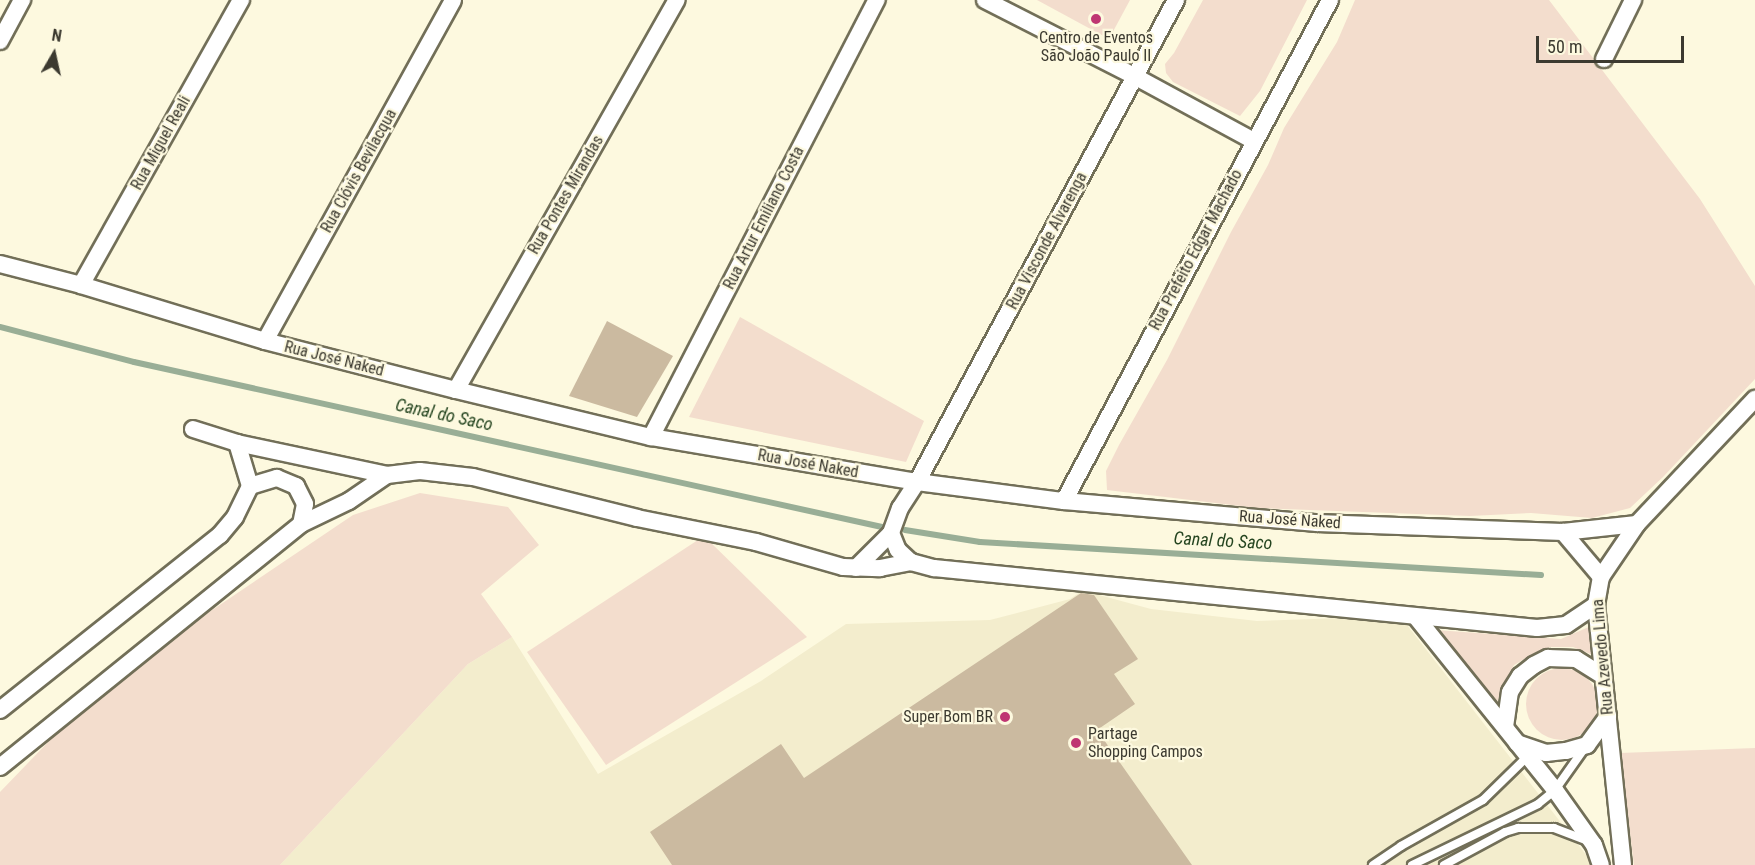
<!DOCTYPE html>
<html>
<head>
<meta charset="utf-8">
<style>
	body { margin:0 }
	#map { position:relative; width:1755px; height:865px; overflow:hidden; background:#fdf9df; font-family:"Roboto Condensed",sans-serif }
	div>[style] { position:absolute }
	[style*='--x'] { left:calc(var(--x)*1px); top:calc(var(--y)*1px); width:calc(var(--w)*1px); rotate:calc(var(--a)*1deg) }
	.built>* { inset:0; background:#f3edcd }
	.green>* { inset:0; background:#f3ddcd }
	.round { border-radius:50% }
	.stream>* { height:6px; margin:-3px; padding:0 3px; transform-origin:3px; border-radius:3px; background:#99ae96 }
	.building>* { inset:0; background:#cbbaa0 }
	.roads { filter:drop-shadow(2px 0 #726f58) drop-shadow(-2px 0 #726f58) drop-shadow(0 2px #726f58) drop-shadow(0 -2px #726f58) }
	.service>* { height:8px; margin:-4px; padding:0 4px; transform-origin:4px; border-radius:4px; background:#fff }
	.minor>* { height:16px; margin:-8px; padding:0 8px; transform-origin:8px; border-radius:8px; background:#fff }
	.dots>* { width:16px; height:16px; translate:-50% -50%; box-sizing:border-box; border:3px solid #fdf9df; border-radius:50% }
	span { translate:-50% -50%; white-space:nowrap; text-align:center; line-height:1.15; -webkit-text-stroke:4.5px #fdf9df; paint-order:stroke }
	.poi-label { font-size:16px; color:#3c3a30 }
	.right { translate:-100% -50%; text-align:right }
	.left { translate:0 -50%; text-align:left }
	.street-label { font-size:16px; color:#3c3a30 }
	.water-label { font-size:18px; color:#254520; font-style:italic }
	.north { position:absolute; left:24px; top:24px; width:60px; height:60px; -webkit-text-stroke:4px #fdf9df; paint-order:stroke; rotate:9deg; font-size:16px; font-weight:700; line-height:24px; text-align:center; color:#3c3a30 }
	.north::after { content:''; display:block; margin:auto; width:21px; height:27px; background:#3c3a30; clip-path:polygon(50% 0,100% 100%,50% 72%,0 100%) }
	.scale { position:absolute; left:1536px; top:36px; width:148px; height:27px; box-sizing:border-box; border:3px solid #3c3a30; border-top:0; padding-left:8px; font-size:18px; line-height:21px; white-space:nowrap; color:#3c3a30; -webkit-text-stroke:4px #fdf9df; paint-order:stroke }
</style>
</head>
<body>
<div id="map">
	<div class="built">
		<div style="clip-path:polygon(1089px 586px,1099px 595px,1151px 609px,1257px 621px,1400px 616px,1594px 865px,280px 865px,468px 664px,512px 637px,598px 774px,761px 681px,846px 624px,990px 620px,1070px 599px)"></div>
	</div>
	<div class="green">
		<div style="clip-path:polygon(1037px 0,1130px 0,1109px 39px)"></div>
		<div style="clip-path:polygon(1203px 0,1307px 0,1260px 91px,1240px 116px,1173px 82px,1166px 73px,1165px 64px,1174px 53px)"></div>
		<div style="clip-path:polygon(1355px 0,1549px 0,1700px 199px,1755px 286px,1755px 379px,1663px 477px,1630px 508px,1592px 518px,1531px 513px,1470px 516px,1257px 508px,1107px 490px,1106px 471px,1119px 445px,1167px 360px,1231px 232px,1268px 165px,1284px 128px,1337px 42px)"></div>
		<div style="clip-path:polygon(740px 317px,924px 421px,906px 462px,689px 417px)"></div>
		<div style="clip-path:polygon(420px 493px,508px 507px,539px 545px,481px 594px,512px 637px,468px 664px,280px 865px,0 865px,0 792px,107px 681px,353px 515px)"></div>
		<div style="clip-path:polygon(704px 536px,807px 637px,606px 765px,527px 652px)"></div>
		<div style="clip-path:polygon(1591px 626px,1593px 655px,1573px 647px,1550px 647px,1533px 654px,1514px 665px,1496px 704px,1436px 630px,1561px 639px)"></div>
		<div class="round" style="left:1526px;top:668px;width:72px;height:72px"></div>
		<div style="clip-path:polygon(1755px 748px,1755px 865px,1634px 865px,1620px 753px)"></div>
	</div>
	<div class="stream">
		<div style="--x:0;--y:327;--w:138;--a:14.6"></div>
		<div style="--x:134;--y:362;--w:766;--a:12.44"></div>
		<div style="--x:905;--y:530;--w:76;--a:9.1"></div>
		<div style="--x:980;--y:542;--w:562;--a:3.37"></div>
	</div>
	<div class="building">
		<div style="clip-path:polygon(607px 321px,673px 356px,637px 417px,569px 396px)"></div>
		<div style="clip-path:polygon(1081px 593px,1094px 595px,1138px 659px,1114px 674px,1135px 704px,1097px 730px,1192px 865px,672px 865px,650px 832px,781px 744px,804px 778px)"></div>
	</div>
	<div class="roads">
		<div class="service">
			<div style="--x:1373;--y:865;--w:34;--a:-34"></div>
			<div style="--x:1401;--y:846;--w:94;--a:-29.3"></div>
			<div style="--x:1483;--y:800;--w:62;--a:-44.3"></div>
			<div style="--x:1412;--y:865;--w:140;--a:-25.8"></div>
			<div style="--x:1538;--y:804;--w:22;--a:-39"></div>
			<div style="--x:1555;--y:790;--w:54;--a:-54.8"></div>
			<div style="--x:1444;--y:865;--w:69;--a:-28.4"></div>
			<div style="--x:1505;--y:832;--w:14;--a:-17"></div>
			<div style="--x:1518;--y:828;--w:36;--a:0"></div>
			<div style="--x:1554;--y:828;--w:33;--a:21"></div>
		</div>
		<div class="minor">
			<div style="--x:985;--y:0;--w:169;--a:27"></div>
			<div style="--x:1136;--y:77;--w:134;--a:28.5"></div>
			<div style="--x:1176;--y:0;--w:547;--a:118.25"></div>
			<div style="--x:917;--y:482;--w:31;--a:123"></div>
			<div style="--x:900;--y:508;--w:27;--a:110"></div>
			<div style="--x:891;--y:533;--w:18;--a:68"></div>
			<div style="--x:898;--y:550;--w:18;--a:43"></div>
			<div style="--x:911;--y:562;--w:24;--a:15"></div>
			<div style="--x:934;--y:568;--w:606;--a:5.68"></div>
			<div style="--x:1537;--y:628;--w:29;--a:-6"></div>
			<div style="--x:1566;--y:625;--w:36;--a:-34"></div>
			<div style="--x:0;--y:41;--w:47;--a:-61.8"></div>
			<div style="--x:1604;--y:59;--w:66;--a:-63.8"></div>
			<div style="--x:0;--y:264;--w:84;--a:14.5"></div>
			<div style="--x:81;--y:285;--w:192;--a:16.9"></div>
			<div style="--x:265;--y:341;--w:197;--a:14.4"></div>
			<div style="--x:456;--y:390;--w:201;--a:13.6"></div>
			<div style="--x:651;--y:437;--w:270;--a:9.6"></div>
			<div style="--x:917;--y:482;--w:148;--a:7.4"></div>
			<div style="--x:1064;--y:501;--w:254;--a:5"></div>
			<div style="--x:1317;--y:523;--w:246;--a:2.1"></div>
			<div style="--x:1563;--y:532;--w:74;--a:-6.2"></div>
			<div style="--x:81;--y:285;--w:327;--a:-60.7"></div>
			<div style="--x:265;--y:341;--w:389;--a:-61.1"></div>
			<div style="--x:456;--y:390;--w:448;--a:-60.5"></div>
			<div style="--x:193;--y:429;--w:46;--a:17.7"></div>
			<div style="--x:237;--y:443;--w:153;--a:12"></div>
			<div style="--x:387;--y:475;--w:33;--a:-7"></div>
			<div style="--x:420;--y:471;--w:53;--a:6.5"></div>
			<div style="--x:473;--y:477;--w:169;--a:14"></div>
			<div style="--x:637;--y:518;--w:121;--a:11.4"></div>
			<div style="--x:756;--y:542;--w:91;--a:16"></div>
			<div style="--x:843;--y:567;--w:37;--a:2"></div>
			<div style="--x:880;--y:568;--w:32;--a:-11"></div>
			<div style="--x:651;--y:437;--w:492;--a:-62.7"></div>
			<div style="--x:250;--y:486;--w:28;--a:-17"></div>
			<div style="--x:277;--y:478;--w:21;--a:23"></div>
			<div style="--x:296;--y:486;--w:20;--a:63"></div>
			<div style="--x:305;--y:504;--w:20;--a:101"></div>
			<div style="--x:1064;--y:501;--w:567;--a:-62.03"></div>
			<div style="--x:1563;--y:532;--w:59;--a:49.8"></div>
			<div style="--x:856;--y:568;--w:49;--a:-45"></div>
			<div style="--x:1416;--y:617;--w:222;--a:51.2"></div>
			<div style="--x:1555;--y:790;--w:67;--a:54.7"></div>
			<div style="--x:1594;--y:845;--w:21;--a:71"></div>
			<div style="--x:0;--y:710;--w:281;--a:-38.5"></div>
			<div style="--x:220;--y:535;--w:23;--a:-50"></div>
			<div style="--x:235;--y:517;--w:34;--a:-64"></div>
			<div style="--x:250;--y:486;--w:45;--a:-106.8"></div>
			<div style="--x:1505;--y:727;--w:35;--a:-82"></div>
			<div style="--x:1510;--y:692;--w:19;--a:-58"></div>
			<div style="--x:1520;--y:676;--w:18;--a:-38"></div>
			<div style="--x:1534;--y:665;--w:16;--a:-27"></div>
			<div style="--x:1548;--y:658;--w:28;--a:2"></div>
			<div style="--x:1576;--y:659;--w:32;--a:32"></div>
			<div style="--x:1517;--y:743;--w:31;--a:19"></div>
			<div style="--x:1546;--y:753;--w:20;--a:-6"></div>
			<div style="--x:1566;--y:751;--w:22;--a:-16"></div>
			<div style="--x:1587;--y:745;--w:36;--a:-54"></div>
			<div style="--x:0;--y:767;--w:387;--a:-38.9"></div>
			<div style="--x:301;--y:524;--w:53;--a:-25.6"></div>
			<div style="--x:349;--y:501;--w:46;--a:-34.4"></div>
			<div style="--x:1623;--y:865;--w:261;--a:-95.9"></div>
			<div style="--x:1596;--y:605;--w:28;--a:-80"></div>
			<div style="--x:1601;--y:577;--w:64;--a:-55.8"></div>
			<div style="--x:1637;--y:524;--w:172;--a:-46.7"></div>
		</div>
	</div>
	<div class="dots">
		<div style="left:1096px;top:19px;background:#bf3673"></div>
		<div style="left:1005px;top:717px;background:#bf3673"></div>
		<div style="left:1076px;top:743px;background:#bf3673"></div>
	</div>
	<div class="poi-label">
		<span style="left:1096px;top:47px">Centro de Eventos<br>São João Paulo II</span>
		<span class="right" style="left:993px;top:717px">Super Bom BR</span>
		<span class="left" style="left:1088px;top:743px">Partage<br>Shopping Campos</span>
	</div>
	<div class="street-label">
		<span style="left:161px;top:143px;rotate:-61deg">Rua Miguel Reali</span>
		<span style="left:359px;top:171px;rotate:-61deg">Rua Clóvis Bevilacqua</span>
		<span style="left:566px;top:195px;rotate:-60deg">Rua Pontes Mirandas</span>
		<span style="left:764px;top:218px;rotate:-63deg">Rua Artur Emiliano Costa</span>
		<span style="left:1047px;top:241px;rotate:-62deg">Rua Visconde Alvarenga</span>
		<span style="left:1196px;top:250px;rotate:-62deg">Rua Prefeito Edgar Machado</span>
		<span style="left:334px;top:359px;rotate:14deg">Rua José Naked</span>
		<span style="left:808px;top:464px;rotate:10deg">Rua José Naked</span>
		<span style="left:1290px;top:520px;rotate:4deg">Rua José Naked</span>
		<span style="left:1603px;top:657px;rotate:-95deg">Rua Azevedo Lima</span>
	</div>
	<div class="water-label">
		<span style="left:444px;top:415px;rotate:12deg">Canal do Saco</span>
		<span style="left:1223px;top:541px;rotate:3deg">Canal do Saco</span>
	</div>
	<div class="north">N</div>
	<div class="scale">50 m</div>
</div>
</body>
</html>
